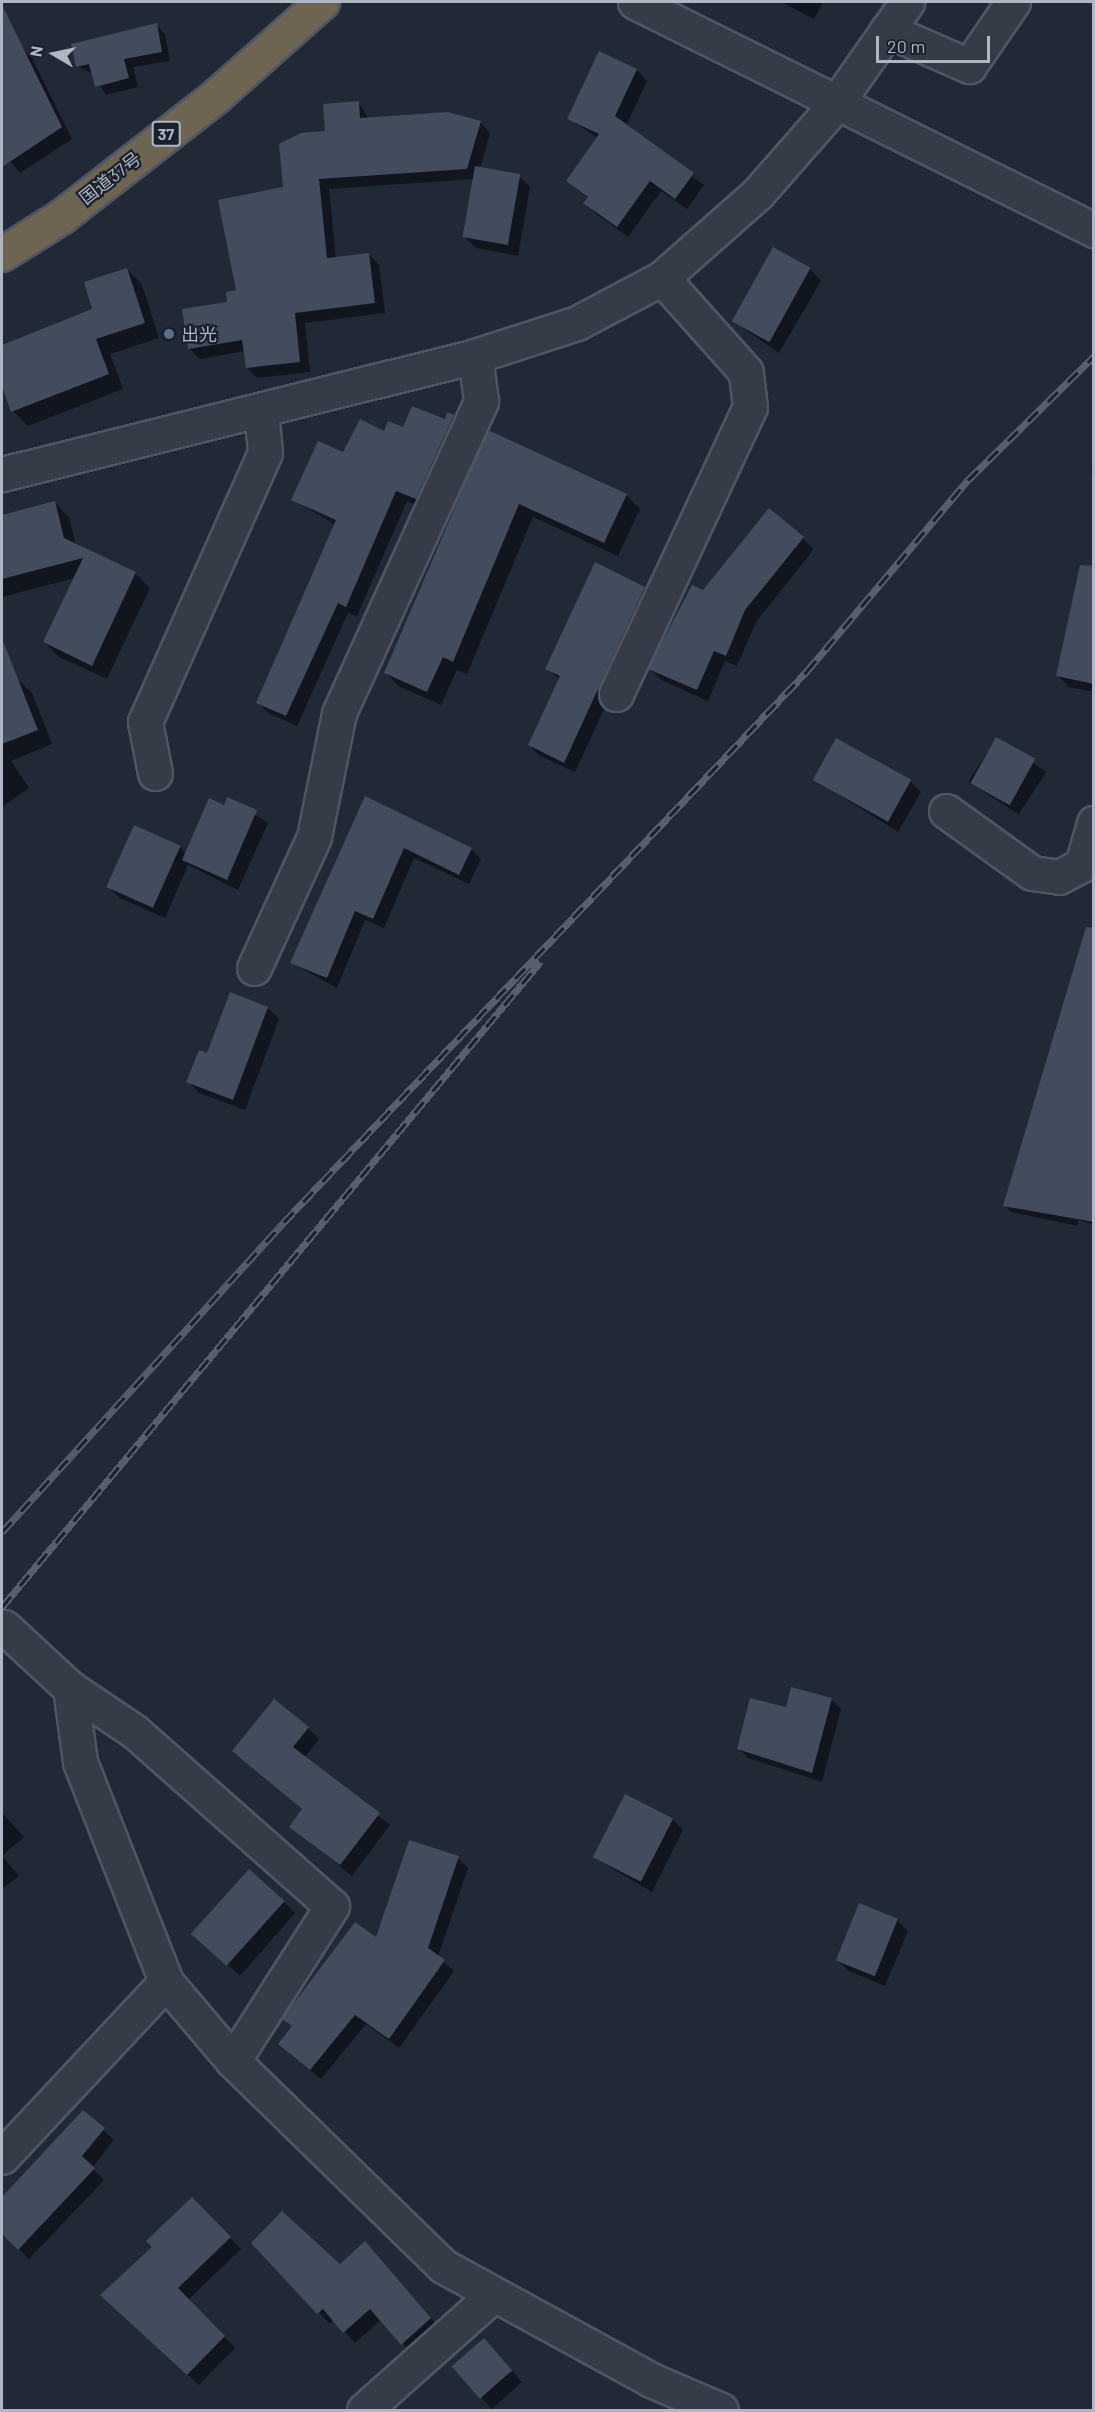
<!DOCTYPE html>
<html>
<head>
<meta charset="utf-8">
<style>
	body { margin:0 }
	#map { position:relative; width:1095px; height:2412px; overflow:hidden; background:#212937; font-family:Barlow,"Noto Sans JP",sans-serif }
	div>[style] { position:absolute }
	[style*='--x'] { left:calc(var(--x)*1px); top:calc(var(--y)*1px); width:calc(var(--w)*1px); rotate:calc(var(--a)*1deg) }
	.shadow>* { inset:0; background:#0007; transform-origin:0 0 }
	.building>* { inset:0; background:#424c5c; transform-origin:0 0 }
	.roads { filter:drop-shadow(2px 0 #4f5663) drop-shadow(-2px 0 #4f5663) drop-shadow(0 2px #4f5663) drop-shadow(0 -2px #4f5663) }
	.minor>* { height:33px; margin:-16.5px; padding:0 16.5px; transform-origin:16.5px; border-radius:16.5px; background:#353c48 }
	.highway>* { height:33px; margin:-16.5px; padding:0 16.5px; transform-origin:16.5px; border-radius:16.5px; background:#6e6452 }
	.rail>* { height:7px; margin-top:-3.5px; transform-origin:0; background:repeating-linear-gradient(90deg,#1a212d 0 14px,#575f6f 0 28px); box-sizing:border-box; border-block:2px solid #575f6f }
	.dots>* { width:16px; height:16px; translate:-50% -50%; box-sizing:border-box; border:3px solid #1a212d; border-radius:50% }
	span { translate:-50% -50%; white-space:nowrap; text-align:center; line-height:1.15; -webkit-text-stroke:4.5px #1a212d; paint-order:stroke }
	.shield-label span { padding:2px 4px; background:#1a212d; border:2px solid; border-radius:4px; -webkit-text-stroke-width:0 }
	.shield-label { font-size:16px; color:#afb6c4; font-weight:700 }
	.street-label { font-size:18px; color:#afb6c4 }
	.poi-label { font-size:18px; color:#afb6c4 }
	.left { translate:0 -50%; text-align:left }
	.frame { position:absolute; inset:0; border:3px solid #afb6c4; pointer-events:none }
	.north { position:absolute; left:24px; top:24px; width:60px; height:60px; -webkit-text-stroke:4px #1a212d; paint-order:stroke; rotate:279deg; font-size:16px; font-weight:700; line-height:24px; text-align:center; color:#afb6c4 }
	.north::after { content:''; display:block; margin:auto; width:21px; height:27px; background:#afb6c4; clip-path:polygon(50% 0,100% 100%,50% 72%,0 100%) }
	.scale { position:absolute; left:876px; top:36px; width:114px; height:27px; box-sizing:border-box; border:3px solid #afb6c4; border-top:0; padding-left:8px; font-size:18px; line-height:21px; white-space:nowrap; color:#afb6c4; -webkit-text-stroke:4px #1a212d; paint-order:stroke }
</style>
</head>
<body>
<div id="map">
	<div class="shadow">
		<div style="clip-path:polygon(781px 2px,823px 2px,814px 19px)"></div>
		<div style="clip-path:polygon(156px 25px,165px 34px,170px 61px,133px 67px,138px 87px,106px 95px,93px 74px,77px 66px)"></div>
		<div style="clip-path:polygon(2px 29px,32px 58px,72px 139px,20px 173px,2px 151px)"></div>
		<div style="clip-path:polygon(637px 70px,647px 81px,626px 126px,704px 185px,687px 209px,661px 191px,628px 237px,596px 214px,585px 203px,589px 199px,568px 181px,598px 138px,569px 119px)"></div>
		<div style="clip-path:polygon(358px 102px,369px 119px,480px 122px,490px 133px,480px 169px,519px 176px,530px 187px,518px 256px,476px 248px,464px 236px,474px 179px,329px 189px,336px 259px,369px 254px,379px 265px,385px 313px,305px 323px,310px 372px,257px 378px,247px 368px,245px 351px,200px 359px,189px 348px,237px 291px,285px 188px,327px 132px)"></div>
		<div style="clip-path:polygon(127px 269px,142px 285px,159px 338px,110px 354px,123px 389px,28px 426px,13px 411px,2px 382px,2px 347px,94px 310px)"></div>
		<div style="clip-path:polygon(810px 269px,821px 281px,779px 353px,733px 321px)"></div>
		<div style="clip-path:polygon(453px 416px,464px 427px,426px 509px,407px 501px,357px 616px,348px 613px,297px 726px,268px 713px,258px 702px,336px 525px,292px 499px,344px 454px,385px 433px)"></div>
		<div style="clip-path:polygon(489px 432px,626px 495px,640px 509px,618px 556px,533px 517px,467px 674px,457px 670px,441px 705px,400px 687px,386px 673px)"></div>
		<div style="clip-path:polygon(1094px 463px,1094px 476px,1091px 473px)"></div>
		<div style="clip-path:polygon(54px 502px,69px 517px,76px 545px,135px 573px,150px 588px,107px 679px,59px 657px,44px 642px,75px 578px,2px 597px,2px 516px)"></div>
		<div style="clip-path:polygon(803px 538px,814px 549px,756px 622px,737px 666px,725px 661px,708px 701px,661px 680px,650px 669px,703px 592px)"></div>
		<div style="clip-path:polygon(644px 588px,655px 599px,575px 772px,540px 756px,529px 745px,560px 680px,546px 668px)"></div>
		<div style="clip-path:polygon(1094px 618px,1094px 692px,1069px 687px,1058px 676px)"></div>
		<div style="clip-path:polygon(17px 679px,32px 693px,52px 744px,11px 761px,29px 788px,2px 807px,2px 685px)"></div>
		<div style="left:996px;top:739px;width:60px;height:51px;rotate:33deg"></div>
		<div style="clip-path:polygon(814px 779px,910px 781px,921px 792px,898px 832px)"></div>
		<div style="clip-path:polygon(366px 798px,471px 849px,481px 859px,469px 884px,414px 858px,384px 928px,365px 920px,337px 988px,292px 963px)"></div>
		<div style="clip-path:polygon(228px 799px,268px 823px,238px 890px,188px 865px,165px 918px,120px 898px,108px 886px,180px 847px,186px 854px)"></div>
		<div style="clip-path:polygon(1094px 935px,1094px 1225px,1079px 1220px,1077px 1226px,1011px 1212px,1004px 1205px)"></div>
		<div style="clip-path:polygon(268px 1008px,279px 1019px,245px 1110px,199px 1093px,188px 1081px,208px 1055px)"></div>
		<div style="clip-path:polygon(831px 1699px,841px 1709px,822px 1782px,748px 1758px,738px 1748px,787px 1709px)"></div>
		<div style="clip-path:polygon(308px 1728px,319px 1739px,304px 1758px,390px 1825px,352px 1876px,291px 1826px,303px 1810px,234px 1751px)"></div>
		<div style="clip-path:polygon(2px 1813px,24px 1837px,2px 1856px)"></div>
		<div style="clip-path:polygon(672px 1819px,683px 1830px,652px 1892px,595px 1858px)"></div>
		<div style="clip-path:polygon(2px 1856px,19px 1876px,2px 1889px)"></div>
		<div style="clip-path:polygon(458px 1858px,468px 1868px,438px 1957px,454px 1971px,399px 2048px,366px 2024px,321px 2079px,290px 2054px,293px 2027px,284px 2018px,377px 1940px)"></div>
		<div style="clip-path:polygon(284px 1902px,295px 1913px,240px 1976px,194px 1935px)"></div>
		<div style="clip-path:polygon(897px 1920px,908px 1931px,885px 1986px,849px 1971px,837px 1960px)"></div>
		<div style="clip-path:polygon(83px 2112px,114px 2140px,92px 2168px,104px 2180px,29px 2259px,2px 2233px,2px 2199px)"></div>
		<div style="clip-path:polygon(192px 2199px,241px 2249px,188px 2300px,235px 2348px,199px 2385px,113px 2306px)"></div>
		<div style="clip-path:polygon(253px 2243px,340px 2266px,376px 2254px,441px 2330px,413px 2355px,381px 2320px,355px 2343px,334px 2320px,330px 2324px)"></div>
		<div style="clip-path:polygon(495px 2352px,522px 2382px,492px 2409px,454px 2367px)"></div>
	</div>
	<div class="building">
		<div style="clip-path:polygon(2px 5px,62px 127px,2px 167px)"></div>
		<div style="clip-path:polygon(157px 23px,162px 52px,124px 59px,129px 78px,95px 87px,89px 64px,76px 67px,71px 44px)"></div>
		<div style="clip-path:polygon(599px 51px,637px 69px,615px 116px,694px 173px,675px 199px,650px 181px,617px 227px,583px 203px,588px 197px,566px 181px,599px 134px,567px 119px)"></div>
		<div style="clip-path:polygon(359px 101px,360px 118px,448px 112px,481px 121px,467px 169px,319px 179px,327px 258px,369px 253px,375px 303px,295px 313px,300px 362px,246px 368px,242px 340px,188px 349px,182px 309px,227px 302px,226px 292px,236px 290px,218px 200px,283px 187px,279px 144px,301px 133px,325px 131px,323px 104px)"></div>
		<div style="left:475px;top:166px;width:46px;height:72px;rotate:10deg"></div>
		<div style="left:773px;top:247px;width:43px;height:85px;rotate:29deg"></div>
		<div style="clip-path:polygon(127px 268px,145px 323px,96px 339px,109px 374px,11px 412px,2px 386px,2px 345px,92px 309px,84px 282px)"></div>
		<div style="clip-path:polygon(412px 406px,445px 419px,447px 412px,454px 415px,416px 499px,396px 491px,346px 607px,338px 603px,286px 716px,256px 703px,336px 520px,291px 500px,318px 441px,343px 452px,360px 419px,384px 431px,388px 421px,403px 427px)"></div>
		<div style="clip-path:polygon(488px 430px,627px 494px,604px 543px,519px 504px,453px 662px,443px 657px,427px 692px,384px 673px)"></div>
		<div style="clip-path:polygon(55px 501px,64px 538px,136px 572px,92px 666px,43px 642px,83px 558px,2px 579px,2px 515px)"></div>
		<div style="clip-path:polygon(769px 508px,804px 537px,745px 610px,726px 656px,714px 651px,697px 690px,648px 669px,692px 585px,703px 590px)"></div>
		<div style="clip-path:polygon(595px 562px,645px 587px,564px 763px,528px 745px,560px 676px,545px 669px)"></div>
		<div style="clip-path:polygon(1080px 565px,1094px 566px,1094px 684px,1056px 676px)"></div>
		<div style="clip-path:polygon(3px 641px,38px 730px,2px 744px,2px 642px)"></div>
		<div style="left:996px;top:737px;width:45px;height:53px;rotate:29deg"></div>
		<div style="left:836px;top:738px;width:86px;height:48px;rotate:29deg"></div>
		<div style="clip-path:polygon(365px 796px,472px 848px,459px 875px,404px 848px,373px 919px,355px 911px,327px 978px,290px 963px)"></div>
		<div style="clip-path:polygon(227px 797px,257px 810px,227px 880px,182px 860px,209px 798px,224px 805px)"></div>
		<div style="left:134px;top:825px;width:51px;height:68px;rotate:24deg"></div>
		<div style="clip-path:polygon(1086px 927px,1094px 928px,1094px 1222px,1003px 1206px)"></div>
		<div style="clip-path:polygon(230px 992px,268px 1007px,233px 1100px,186px 1082px,199px 1050px,207px 1053px)"></div>
		<div style="clip-path:polygon(791px 1687px,832px 1698px,812px 1773px,737px 1749px,750px 1698px,786px 1707px)"></div>
		<div style="clip-path:polygon(274px 1699px,309px 1727px,293px 1747px,380px 1813px,340px 1865px,289px 1827px,302px 1809px,232px 1751px)"></div>
		<div style="left:625px;top:1794px;width:54px;height:71px;rotate:27deg"></div>
		<div style="clip-path:polygon(409px 1840px,459px 1856px,428px 1948px,445px 1960px,389px 2039px,355px 2015px,310px 2070px,278px 2044px,292px 2026px,282px 2019px,355px 1922px,376px 1937px)"></div>
		<div style="left:249px;top:1869px;width:48px;height:87px;rotate:42deg"></div>
		<div style="left:859px;top:1903px;width:42px;height:62px;rotate:22deg"></div>
		<div style="clip-path:polygon(83px 2110px,105px 2128px,82px 2156px,95px 2168px,18px 2250px,2px 2234px,2px 2197px)"></div>
		<div style="clip-path:polygon(192px 2197px,231px 2237px,178px 2288px,225px 2336px,187px 2375px,100px 2295px,152px 2247px,146px 2241px)"></div>
		<div style="clip-path:polygon(282px 2211px,340px 2264px,365px 2241px,431px 2318px,401px 2345px,370px 2309px,343px 2333px,323px 2309px,317px 2314px,251px 2243px)"></div>
		<div style="left:484px;top:2338px;width:43px;height:43px;rotate:49deg"></div>
	</div>
	<div class="roads">
		<div class="minor">
			<div style="--x:635;--y:2;--w:513;--a:26.42"></div>
			<div style="--x:887;--y:30;--w:90;--a:23.7"></div>
			<div style="--x:969;--y:66;--w:78;--a:-55.5"></div>
			<div style="--x:2;--y:474;--w:487;--a:-14"></div>
			<div style="--x:475;--y:356;--w:107;--a:-17.9"></div>
			<div style="--x:577;--y:323;--w:96;--a:-27.9"></div>
			<div style="--x:662;--y:278;--w:128;--a:-41.5"></div>
			<div style="--x:758;--y:193;--w:117;--a:-48.8"></div>
			<div style="--x:835;--y:105;--w:126;--a:-55"></div>
			<div style="--x:616;--y:694;--w:317;--a:-65"></div>
			<div style="--x:750;--y:407;--w:35;--a:-97"></div>
			<div style="--x:746;--y:372;--w:126;--a:-131.8"></div>
			<div style="--x:155;--y:773;--w:52;--a:-101.1"></div>
			<div style="--x:145;--y:722;--w:295;--a:-66"></div>
			<div style="--x:265;--y:452;--w:42;--a:-95.4"></div>
			<div style="--x:946;--y:811;--w:106;--a:35.8"></div>
			<div style="--x:1032;--y:873;--w:27;--a:8"></div>
			<div style="--x:1059;--y:877;--w:26;--a:-28"></div>
			<div style="--x:1082;--y:865;--w:44;--a:-74.1"></div>
			<div style="--x:254;--y:968;--w:144;--a:-65.4"></div>
			<div style="--x:314;--y:837;--w:126;--a:-78.6"></div>
			<div style="--x:339;--y:713;--w:343;--a:-65.5"></div>
			<div style="--x:481;--y:401;--w:45;--a:-97.6"></div>
			<div style="--x:4;--y:1627;--w:90;--a:42.7"></div>
			<div style="--x:70;--y:1688;--w:75;--a:82.3"></div>
			<div style="--x:80;--y:1762;--w:236;--a:68.6"></div>
			<div style="--x:166;--y:1982;--w:104;--a:49.7"></div>
			<div style="--x:233;--y:2061;--w:293;--a:44.3"></div>
			<div style="--x:443;--y:2266;--w:237;--a:28.7"></div>
			<div style="--x:651;--y:2380;--w:76;--a:23.2"></div>
			<div style="--x:70;--y:1688;--w:77;--a:33.9"></div>
			<div style="--x:134;--y:1731;--w:264;--a:41.5"></div>
			<div style="--x:332;--y:1906;--w:184;--a:122.6"></div>
			<div style="--x:2;--y:2157;--w:240;--a:-46.9"></div>
			<div style="--x:364;--y:2410;--w:174;--a:-41.7"></div>
		</div>
		<div class="highway">
			<div style="--x:2;--y:254;--w:71;--a:-32.3"></div>
			<div style="--x:62;--y:216;--w:195;--a:-37.9"></div>
			<div style="--x:216;--y:96;--w:142;--a:-41.6"></div>
		</div>
	</div>
	<div class="rail">
		<div style="--x:2;--y:1532;--w:419;--a:-47.7"></div>
		<div style="--x:284;--y:1222;--w:760;--a:-46.49"></div>
		<div style="--x:807;--y:671;--w:250;--a:-49.9"></div>
		<div style="--x:968;--y:480;--w:177;--a:-44.5"></div>
		<div style="--x:2;--y:1607;--w:841;--a:-50.16"></div>
	</div>
	<div class="dots">
		<div style="left:169px;top:334px;background:#5c6f8a"></div>
	</div>
	<div class="shield-label">
		<span style="left:166px;top:134px">37</span>
	</div>
	<div class="street-label">
		<span style="left:110px;top:178px;rotate:-38deg">国道37号</span>
	</div>
	<div class="poi-label">
		<span class="left" style="left:181px;top:334px">出光</span>
	</div>
	<div class="frame"></div>
	<div class="north">N</div>
	<div class="scale">20 m</div>
</div>
</body>
</html>
